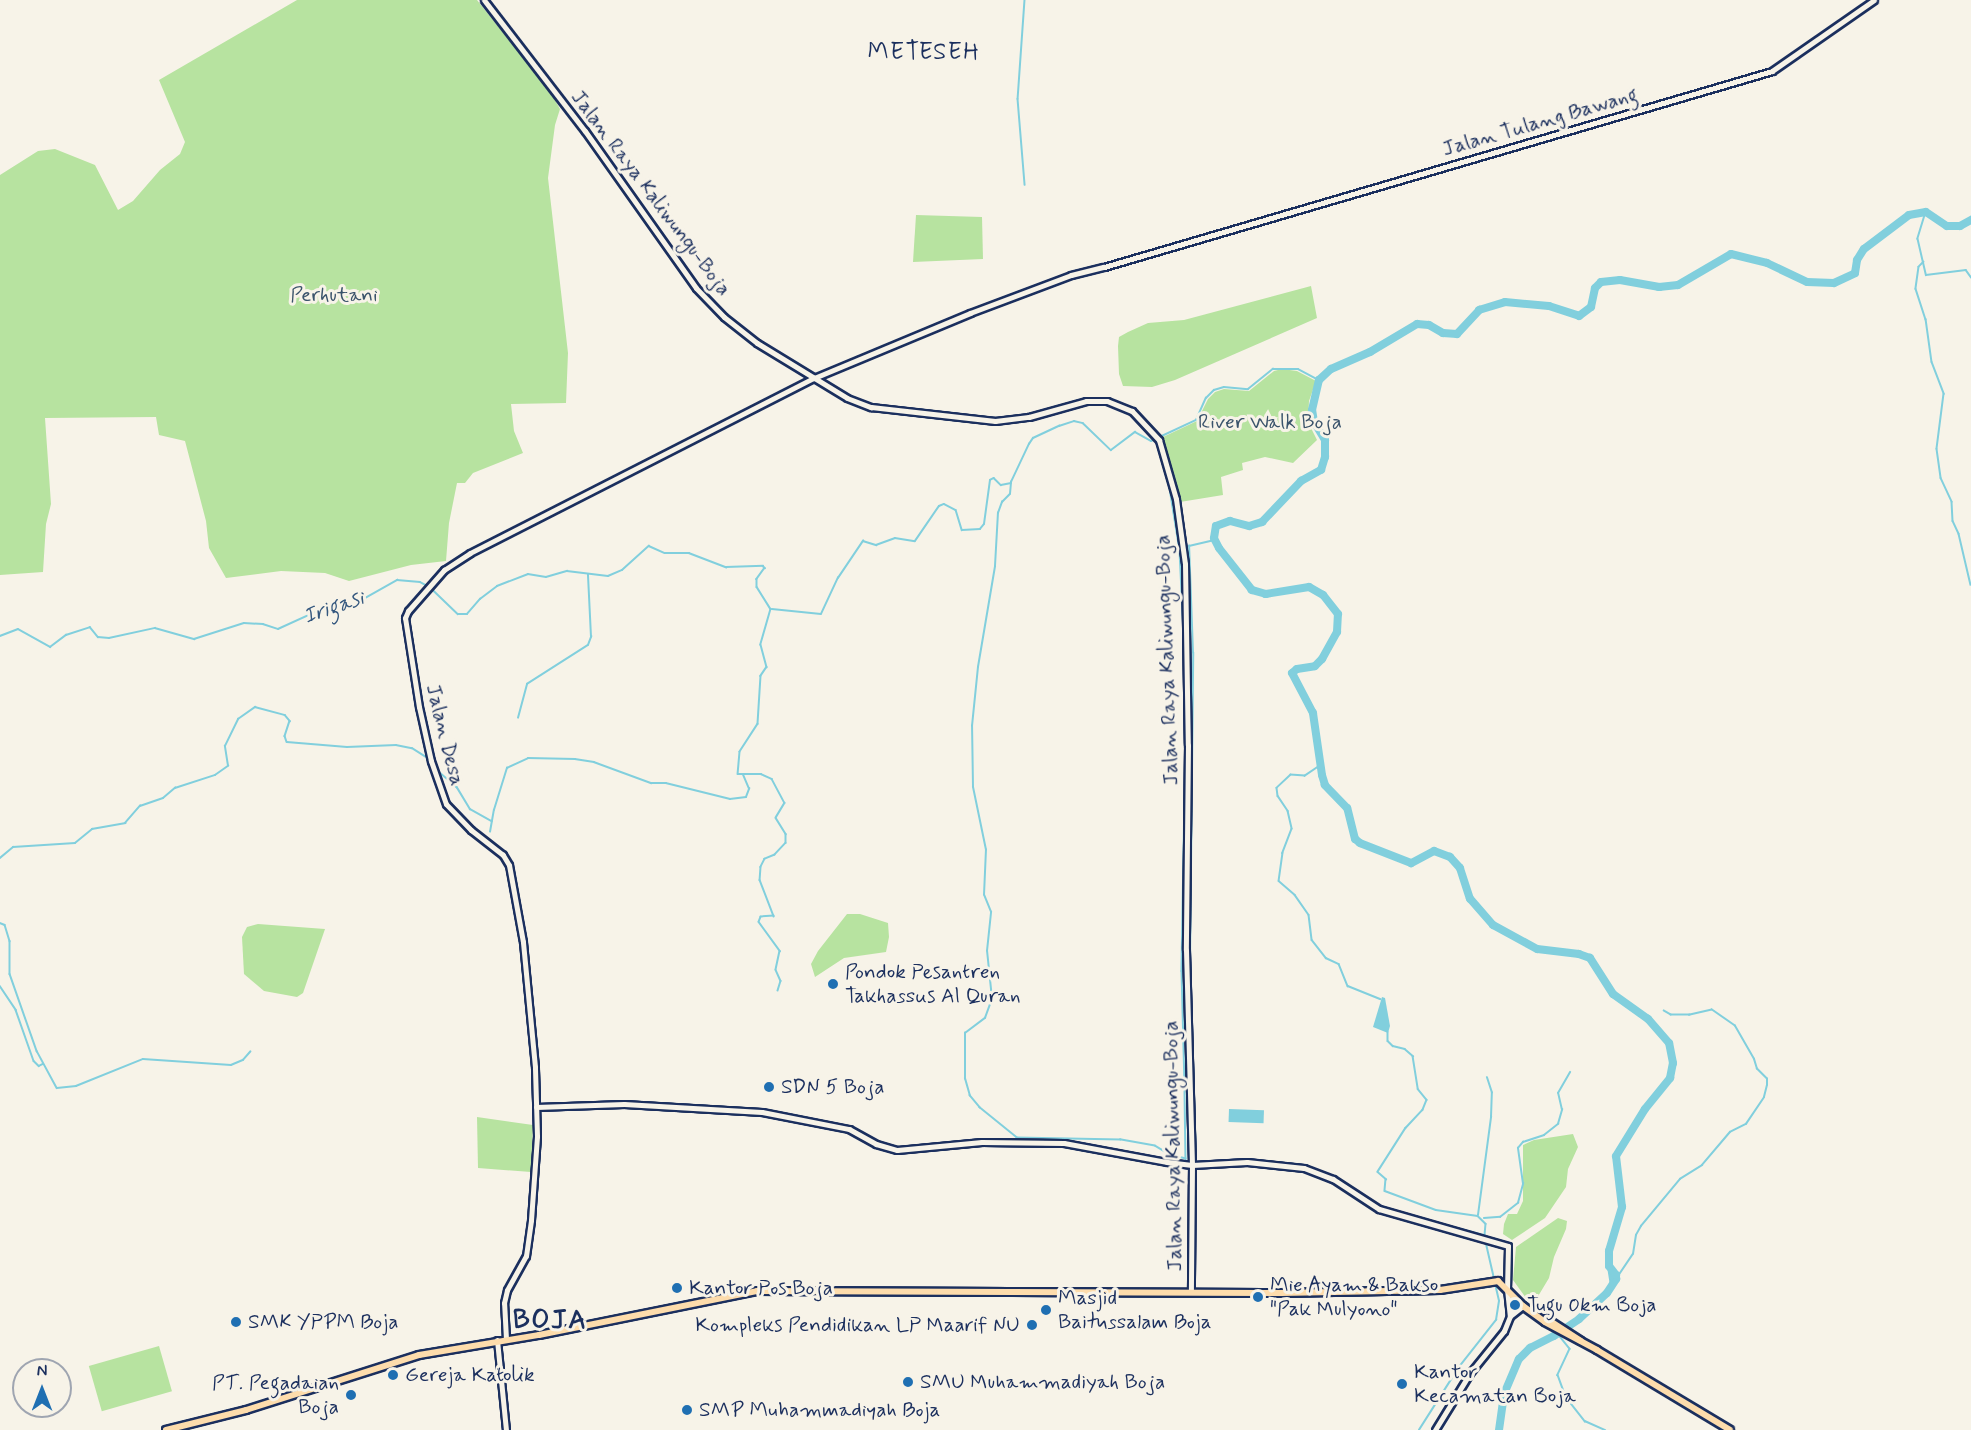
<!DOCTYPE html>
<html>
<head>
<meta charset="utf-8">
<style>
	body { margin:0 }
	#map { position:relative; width:1971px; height:1430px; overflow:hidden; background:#f7f3e8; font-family:Mynerve,sans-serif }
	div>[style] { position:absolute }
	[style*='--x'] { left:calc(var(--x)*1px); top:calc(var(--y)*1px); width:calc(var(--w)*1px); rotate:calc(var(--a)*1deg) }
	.green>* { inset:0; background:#b7e3a0; transform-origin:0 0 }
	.water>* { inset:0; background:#81cfdd; transform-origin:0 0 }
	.stream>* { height:1.5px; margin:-0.75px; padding:0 0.75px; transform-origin:0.75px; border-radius:0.75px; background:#81cfdd }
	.canal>* { height:5px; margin:-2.5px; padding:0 2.5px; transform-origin:2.5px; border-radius:2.5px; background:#81cfdd }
	.river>* { height:8px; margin:-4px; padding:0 4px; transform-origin:4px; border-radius:4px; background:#81cfdd }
	.roads { filter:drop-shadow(2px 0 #1b2f5e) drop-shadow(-2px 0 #1b2f5e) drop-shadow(0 2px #1b2f5e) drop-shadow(0 -2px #1b2f5e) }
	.tertiary>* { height:5px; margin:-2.5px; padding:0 2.5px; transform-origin:2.5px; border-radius:2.5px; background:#f7f3e8 }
	.secondary>* { height:5px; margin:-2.5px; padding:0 2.5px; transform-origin:2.5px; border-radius:2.5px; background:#f7f3e8 }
	.primary>* { height:6px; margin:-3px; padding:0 3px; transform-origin:3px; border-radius:3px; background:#fddcac }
	.dots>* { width:16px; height:16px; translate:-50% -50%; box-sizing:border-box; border:3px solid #f7f3e8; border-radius:50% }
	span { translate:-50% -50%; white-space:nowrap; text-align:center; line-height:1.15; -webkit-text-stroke:6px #f7f3e8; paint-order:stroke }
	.street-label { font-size:21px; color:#1b2f5e }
	.park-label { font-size:21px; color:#3a536b }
	.poi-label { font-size:21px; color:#1b2f5e }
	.left { translate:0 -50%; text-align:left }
	.right { translate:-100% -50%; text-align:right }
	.water-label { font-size:22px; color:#34577e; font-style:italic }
	.quarter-label { font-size:24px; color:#1b2f5e; letter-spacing:1.5px }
	.district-label { font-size:27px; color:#1b2f5e; font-weight:700; letter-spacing:1.5px }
	.north { position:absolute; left:12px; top:1358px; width:60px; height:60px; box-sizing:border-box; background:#f7f3e8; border:2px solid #9fa5b1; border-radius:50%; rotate:0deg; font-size:16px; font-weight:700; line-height:24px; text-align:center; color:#1b2f5e }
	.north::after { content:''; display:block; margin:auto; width:21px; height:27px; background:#1f6fb2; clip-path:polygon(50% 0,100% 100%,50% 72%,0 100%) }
</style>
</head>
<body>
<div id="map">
	<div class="green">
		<div style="clip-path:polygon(297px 0,477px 0,551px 93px,560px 109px,555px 125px,548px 178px,568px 353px,566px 403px,511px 404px,514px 431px,523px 453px,473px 473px,465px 483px,457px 483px,449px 523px,446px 561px,411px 565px,349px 581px,325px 573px,281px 571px,226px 578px,209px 548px,206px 521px,185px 441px,159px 435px,156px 417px,45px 418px,51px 504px,46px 524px,43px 572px,0 575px,0 175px,38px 151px,55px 149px,95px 165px,118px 210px,133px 201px,160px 170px,180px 154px,185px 142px,159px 80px)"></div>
		<div style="clip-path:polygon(916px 215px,982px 217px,983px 259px,913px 262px)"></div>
		<div style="clip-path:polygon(1311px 286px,1317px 318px,1175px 380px,1152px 387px,1123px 386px,1119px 374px,1118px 346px,1119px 337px,1128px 332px,1148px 323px,1184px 320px)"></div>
		<div style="clip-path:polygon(1282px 369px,1297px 371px,1316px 381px,1309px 401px,1308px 422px,1317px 440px,1293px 463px,1265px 457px,1242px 463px,1243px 470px,1221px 477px,1223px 495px,1180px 502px,1163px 437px,1197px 421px,1208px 399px,1215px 392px,1224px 389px,1249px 391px,1274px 371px)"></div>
		<div style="clip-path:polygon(847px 914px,860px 914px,888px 923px,889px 937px,886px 952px,844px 958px,815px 977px,811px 964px,818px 951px)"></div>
		<div style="clip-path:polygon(258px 924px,325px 929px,303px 993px,297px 997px,264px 991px,244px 974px,242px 937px,247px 927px)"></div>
		<div style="clip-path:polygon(477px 1117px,533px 1125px,531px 1172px,478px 1168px)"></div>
		<div style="clip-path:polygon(1573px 1134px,1578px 1147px,1568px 1169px,1566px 1187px,1545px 1218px,1512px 1240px,1503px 1234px,1504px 1224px,1508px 1214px,1517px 1214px,1523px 1201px,1523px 1145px,1534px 1140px)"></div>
		<div style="clip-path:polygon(1558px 1218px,1567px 1221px,1566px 1229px,1554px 1257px,1549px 1278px,1537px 1298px,1526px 1298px,1513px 1280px,1516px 1247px)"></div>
		<div style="left:159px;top:1346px;width:47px;height:73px;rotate:74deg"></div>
	</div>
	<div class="water">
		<div style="clip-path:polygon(1382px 997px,1385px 998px,1390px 1026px,1388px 1033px,1373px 1027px)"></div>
		<div style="left:1229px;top:1109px;width:35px;height:13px;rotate:2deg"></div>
	</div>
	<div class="stream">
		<div style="--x:1025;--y:0;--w:99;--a:94"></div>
		<div style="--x:1018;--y:99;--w:86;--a:85.3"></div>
		<div style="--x:1926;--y:212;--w:28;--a:107"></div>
		<div style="--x:1918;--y:239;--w:37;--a:77"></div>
		<div style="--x:1926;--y:275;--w:40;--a:-7.1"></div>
		<div style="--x:1966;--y:270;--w:9;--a:54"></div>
		<div style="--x:1924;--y:262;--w:7;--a:135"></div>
		<div style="--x:1919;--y:267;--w:22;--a:98"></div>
		<div style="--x:1916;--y:289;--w:32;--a:72"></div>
		<div style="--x:1926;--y:319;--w:43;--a:82.1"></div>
		<div style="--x:1932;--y:362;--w:34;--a:69"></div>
		<div style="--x:1944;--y:394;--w:55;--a:97.3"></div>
		<div style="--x:1937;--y:449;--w:29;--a:82"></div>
		<div style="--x:1941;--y:478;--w:26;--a:65"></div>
		<div style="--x:1952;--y:502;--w:19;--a:87"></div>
		<div style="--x:1953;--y:521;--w:14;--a:65"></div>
		<div style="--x:1959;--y:534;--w:52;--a:76.8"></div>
		<div style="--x:1169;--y:482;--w:70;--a:80.9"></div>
		<div style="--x:1180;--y:551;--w:81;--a:87.2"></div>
		<div style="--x:432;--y:589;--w:36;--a:44"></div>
		<div style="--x:458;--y:614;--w:9;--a:0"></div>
		<div style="--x:467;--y:614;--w:20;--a:-49"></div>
		<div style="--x:480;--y:599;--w:21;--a:-37"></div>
		<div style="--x:497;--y:586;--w:33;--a:-21"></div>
		<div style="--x:528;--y:574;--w:18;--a:9"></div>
		<div style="--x:546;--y:577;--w:22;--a:-16"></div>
		<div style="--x:567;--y:571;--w:41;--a:7"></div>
		<div style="--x:608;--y:576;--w:15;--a:-23"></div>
		<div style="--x:622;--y:570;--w:36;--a:-42"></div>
		<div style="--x:649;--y:546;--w:17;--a:24"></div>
		<div style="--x:665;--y:553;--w:24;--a:0"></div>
		<div style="--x:689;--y:553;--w:40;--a:21"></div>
		<div style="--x:726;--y:567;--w:37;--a:-2"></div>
		<div style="--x:763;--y:566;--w:3;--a:45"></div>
		<div style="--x:765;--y:568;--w:14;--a:126"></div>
		<div style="--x:757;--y:579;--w:8;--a:90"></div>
		<div style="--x:757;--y:587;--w:26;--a:58"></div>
		<div style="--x:771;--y:609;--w:37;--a:106"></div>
		<div style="--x:761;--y:645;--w:23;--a:75"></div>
		<div style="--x:767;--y:667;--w:11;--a:124"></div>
		<div style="--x:761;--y:676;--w:48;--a:93.6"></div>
		<div style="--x:758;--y:724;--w:33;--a:123"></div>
		<div style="--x:740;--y:752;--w:22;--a:95"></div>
		<div style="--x:738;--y:774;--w:23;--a:0"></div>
		<div style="--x:761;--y:774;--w:12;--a:24"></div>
		<div style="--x:772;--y:779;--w:27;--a:62"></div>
		<div style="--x:785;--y:803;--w:17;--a:121"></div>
		<div style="--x:776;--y:818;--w:19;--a:58"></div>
		<div style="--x:786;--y:834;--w:9;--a:90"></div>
		<div style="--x:786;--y:843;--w:16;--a:133"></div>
		<div style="--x:775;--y:855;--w:11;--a:158"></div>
		<div style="--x:765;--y:859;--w:9;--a:117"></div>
		<div style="--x:761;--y:867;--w:13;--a:94"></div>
		<div style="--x:760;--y:880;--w:39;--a:69"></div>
		<div style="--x:774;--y:916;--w:13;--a:176"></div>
		<div style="--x:761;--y:917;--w:5;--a:112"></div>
		<div style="--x:759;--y:922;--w:36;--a:54"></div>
		<div style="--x:780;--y:951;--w:19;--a:102"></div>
		<div style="--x:776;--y:970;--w:12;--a:66"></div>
		<div style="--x:781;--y:981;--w:10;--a:107"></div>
		<div style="--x:772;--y:609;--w:49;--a:5.8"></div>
		<div style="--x:821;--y:614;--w:40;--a:-65"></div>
		<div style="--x:838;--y:578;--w:45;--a:-56"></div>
		<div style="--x:863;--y:541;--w:14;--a:17"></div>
		<div style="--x:876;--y:545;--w:20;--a:-20"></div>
		<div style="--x:895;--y:538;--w:20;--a:9"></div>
		<div style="--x:915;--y:541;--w:42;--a:-55.6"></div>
		<div style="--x:939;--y:506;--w:5;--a:-22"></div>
		<div style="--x:944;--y:504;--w:13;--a:27"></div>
		<div style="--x:956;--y:510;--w:21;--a:73"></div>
		<div style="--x:962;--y:530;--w:18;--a:-3"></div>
		<div style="--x:980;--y:529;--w:6;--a:-51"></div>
		<div style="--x:984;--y:524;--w:44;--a:-82.2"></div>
		<div style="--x:990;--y:480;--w:4;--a:-27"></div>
		<div style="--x:994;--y:478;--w:10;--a:45"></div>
		<div style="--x:1001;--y:485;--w:10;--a:-11"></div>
		<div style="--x:0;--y:636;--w:19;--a:-21"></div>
		<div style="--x:18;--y:629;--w:37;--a:29"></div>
		<div style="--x:50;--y:647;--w:20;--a:-37"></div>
		<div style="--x:66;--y:635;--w:25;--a:-18"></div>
		<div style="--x:90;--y:627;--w:13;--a:51"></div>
		<div style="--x:98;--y:637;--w:11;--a:5"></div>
		<div style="--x:109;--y:638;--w:47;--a:-12.3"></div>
		<div style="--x:155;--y:628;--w:41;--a:15.8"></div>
		<div style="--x:194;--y:639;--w:52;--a:-17.7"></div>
		<div style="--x:244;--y:623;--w:19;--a:3"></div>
		<div style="--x:263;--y:624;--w:16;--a:18"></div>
		<div style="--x:278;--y:629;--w:48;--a:-24.4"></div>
		<div style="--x:322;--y:609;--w:31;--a:-7"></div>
		<div style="--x:353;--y:605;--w:51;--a:-29.6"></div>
		<div style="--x:397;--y:580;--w:23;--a:5"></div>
		<div style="--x:420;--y:582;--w:9;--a:27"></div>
		<div style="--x:518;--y:718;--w:35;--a:-75"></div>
		<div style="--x:527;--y:684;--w:72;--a:-32.6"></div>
		<div style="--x:588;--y:645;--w:9;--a:-69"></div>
		<div style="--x:591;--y:637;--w:62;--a:-92.8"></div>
		<div style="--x:1320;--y:766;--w:18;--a:146"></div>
		<div style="--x:1305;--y:776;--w:14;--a:-176"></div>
		<div style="--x:1291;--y:775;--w:19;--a:137"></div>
		<div style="--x:1277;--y:788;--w:8;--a:83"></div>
		<div style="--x:1278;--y:796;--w:18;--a:56"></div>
		<div style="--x:1288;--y:811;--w:18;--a:77"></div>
		<div style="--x:1292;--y:829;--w:26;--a:111"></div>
		<div style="--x:1283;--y:853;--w:28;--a:98"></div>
		<div style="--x:1279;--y:881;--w:21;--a:41"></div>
		<div style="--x:1295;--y:895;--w:24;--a:55"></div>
		<div style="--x:1309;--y:915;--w:25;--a:83"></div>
		<div style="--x:1312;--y:940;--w:23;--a:52"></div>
		<div style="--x:1326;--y:958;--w:14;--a:25"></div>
		<div style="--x:1339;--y:964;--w:24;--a:68"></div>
		<div style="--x:1348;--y:986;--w:35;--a:22"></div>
		<div style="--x:436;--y:769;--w:28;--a:41"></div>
		<div style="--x:457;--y:787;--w:26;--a:59"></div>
		<div style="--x:470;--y:809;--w:25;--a:29"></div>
		<div style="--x:1185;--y:796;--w:175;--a:91"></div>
		<div style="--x:1182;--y:971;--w:115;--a:88.5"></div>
		<div style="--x:490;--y:832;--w:22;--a:-80"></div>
		<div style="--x:494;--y:810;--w:44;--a:-72.8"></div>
		<div style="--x:507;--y:768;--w:23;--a:-25"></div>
		<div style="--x:528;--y:758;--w:47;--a:1.2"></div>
		<div style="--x:575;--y:759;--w:19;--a:9"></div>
		<div style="--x:594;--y:762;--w:61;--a:20.2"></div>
		<div style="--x:651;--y:783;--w:15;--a:0"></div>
		<div style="--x:666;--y:783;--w:66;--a:14"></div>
		<div style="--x:730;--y:799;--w:16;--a:-7"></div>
		<div style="--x:746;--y:797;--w:9;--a:-69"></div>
		<div style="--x:749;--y:789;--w:15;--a:-113"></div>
		<div style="--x:0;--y:858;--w:17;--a:-40"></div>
		<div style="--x:13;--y:847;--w:62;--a:-3.7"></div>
		<div style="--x:75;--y:843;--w:22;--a:-39"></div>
		<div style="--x:92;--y:829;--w:34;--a:-10"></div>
		<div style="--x:125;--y:823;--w:23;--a:-49"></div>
		<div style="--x:140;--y:806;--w:24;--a:-19"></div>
		<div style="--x:163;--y:798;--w:16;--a:-40"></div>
		<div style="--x:175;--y:788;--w:42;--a:-18"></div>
		<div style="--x:215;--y:775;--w:16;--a:-35"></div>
		<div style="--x:228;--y:766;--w:20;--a:-99"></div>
		<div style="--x:225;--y:746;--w:30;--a:-64"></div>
		<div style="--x:238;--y:719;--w:21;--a:-35"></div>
		<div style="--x:255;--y:707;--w:31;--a:15"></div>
		<div style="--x:285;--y:715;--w:8;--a:50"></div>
		<div style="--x:290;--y:721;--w:16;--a:108"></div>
		<div style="--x:285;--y:736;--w:6;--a:72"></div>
		<div style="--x:287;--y:742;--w:60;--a:4.8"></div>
		<div style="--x:347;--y:747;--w:49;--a:-2.3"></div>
		<div style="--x:396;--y:745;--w:16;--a:11"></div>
		<div style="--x:412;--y:748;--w:19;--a:32"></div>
		<div style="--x:0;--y:923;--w:5;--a:22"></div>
		<div style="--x:5;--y:925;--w:17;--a:73"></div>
		<div style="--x:10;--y:941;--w:33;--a:90"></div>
		<div style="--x:10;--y:974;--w:82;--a:70.7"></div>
		<div style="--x:37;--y:1051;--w:42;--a:61.6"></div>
		<div style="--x:57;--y:1088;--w:19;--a:-6"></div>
		<div style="--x:76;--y:1086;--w:72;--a:-21.9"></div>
		<div style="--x:143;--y:1059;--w:88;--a:3.9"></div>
		<div style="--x:231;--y:1065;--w:13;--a:-23"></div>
		<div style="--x:243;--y:1060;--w:11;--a:-49"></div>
		<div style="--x:0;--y:986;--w:29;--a:56"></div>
		<div style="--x:16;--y:1010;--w:54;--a:70.6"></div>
		<div style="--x:34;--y:1061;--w:7;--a:45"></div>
		<div style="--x:39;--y:1066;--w:4;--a:-27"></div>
		<div style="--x:1388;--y:1032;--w:9;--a:90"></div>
		<div style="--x:1388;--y:1041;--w:7;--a:45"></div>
		<div style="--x:1393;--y:1046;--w:12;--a:14"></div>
		<div style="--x:1405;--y:1049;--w:11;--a:41"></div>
		<div style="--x:1413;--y:1056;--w:33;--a:81"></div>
		<div style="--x:1418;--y:1089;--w:14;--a:51"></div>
		<div style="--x:1427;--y:1100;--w:11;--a:112"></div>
		<div style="--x:1423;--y:1110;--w:25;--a:133"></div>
		<div style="--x:1406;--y:1128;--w:52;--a:122.5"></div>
		<div style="--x:1378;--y:1172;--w:11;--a:41"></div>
		<div style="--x:1386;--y:1179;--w:12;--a:95"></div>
		<div style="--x:1385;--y:1191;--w:54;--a:20.4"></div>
		<div style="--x:1436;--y:1210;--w:42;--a:8.1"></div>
		<div style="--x:1478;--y:1216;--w:11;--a:45"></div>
		<div style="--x:1486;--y:1224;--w:11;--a:95"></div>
		<div style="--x:1185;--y:1091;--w:68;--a:89.2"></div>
		<div style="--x:1186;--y:1159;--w:16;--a:-166"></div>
		<div style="--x:1170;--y:1155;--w:17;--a:-149"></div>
		<div style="--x:1155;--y:1146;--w:35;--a:-170"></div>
		<div style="--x:1121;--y:1140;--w:104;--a:-178.9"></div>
		<div style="--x:1017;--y:1138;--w:48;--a:-141"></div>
		<div style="--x:980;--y:1108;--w:16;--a:-130"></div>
		<div style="--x:970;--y:1096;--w:18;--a:-106"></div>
		<div style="--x:965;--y:1079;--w:46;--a:-90"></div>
		<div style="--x:965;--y:1033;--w:25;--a:-37"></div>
		<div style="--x:985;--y:1018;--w:20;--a:-70"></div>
		<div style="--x:992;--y:999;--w:48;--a:-95.9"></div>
		<div style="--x:987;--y:951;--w:39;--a:-84"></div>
		<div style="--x:991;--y:912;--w:18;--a:-112"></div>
		<div style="--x:984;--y:895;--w:45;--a:-87.5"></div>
		<div style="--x:986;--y:850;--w:64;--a:-101.7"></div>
		<div style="--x:973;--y:787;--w:61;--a:-90.9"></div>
		<div style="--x:972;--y:726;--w:59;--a:-84.2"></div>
		<div style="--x:978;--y:667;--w:102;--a:-80.4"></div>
		<div style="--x:995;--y:566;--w:53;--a:-86.8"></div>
		<div style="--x:998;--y:513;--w:12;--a:-70"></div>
		<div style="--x:1002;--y:502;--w:11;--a:-45"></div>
		<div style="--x:1010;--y:494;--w:12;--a:-85"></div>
		<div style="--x:1011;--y:482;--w:42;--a:-64.7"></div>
		<div style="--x:1029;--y:444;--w:7;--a:-56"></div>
		<div style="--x:1033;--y:438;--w:29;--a:-25"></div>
		<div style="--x:1059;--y:426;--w:16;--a:-18"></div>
		<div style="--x:1074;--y:421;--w:9;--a:13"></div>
		<div style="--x:1083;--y:423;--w:39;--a:44"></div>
		<div style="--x:1111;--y:450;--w:30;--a:-37"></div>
		<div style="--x:1135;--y:432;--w:18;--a:29"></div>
		<div style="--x:1151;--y:441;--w:50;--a:-25"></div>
		<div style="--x:1196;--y:420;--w:24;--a:-66"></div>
		<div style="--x:1206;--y:398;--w:11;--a:-45"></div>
		<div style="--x:1214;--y:390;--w:10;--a:-17"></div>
		<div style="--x:1224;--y:387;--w:24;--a:5"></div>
		<div style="--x:1248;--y:389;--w:32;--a:-39"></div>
		<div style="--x:1273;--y:369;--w:25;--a:0"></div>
		<div style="--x:1298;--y:369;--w:24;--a:28"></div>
		<div style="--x:1275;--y:1162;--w:28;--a:6"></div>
		<div style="--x:1196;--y:1163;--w:201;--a:-91.7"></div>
		<div style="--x:1190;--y:962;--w:309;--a:-89.4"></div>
		<div style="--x:1193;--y:653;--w:107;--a:-92.1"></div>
		<div style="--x:1189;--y:546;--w:27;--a:-13"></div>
		<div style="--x:1308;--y:1167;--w:16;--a:18"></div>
		<div style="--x:1404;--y:1214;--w:83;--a:14.7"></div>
		<div style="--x:1478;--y:1215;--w:99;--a:-82.4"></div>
		<div style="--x:1491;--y:1117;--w:24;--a:-88"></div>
		<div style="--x:1492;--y:1093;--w:16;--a:-108"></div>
		<div style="--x:1484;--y:1218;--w:16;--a:-4"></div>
		<div style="--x:1500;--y:1217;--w:23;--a:-38"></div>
		<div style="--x:1518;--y:1203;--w:20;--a:-75"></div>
		<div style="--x:1523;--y:1184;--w:36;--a:-98"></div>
		<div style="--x:1518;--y:1148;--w:8;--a:-50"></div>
		<div style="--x:1523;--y:1142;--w:22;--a:-18"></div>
		<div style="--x:1544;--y:1135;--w:18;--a:-38"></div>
		<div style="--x:1558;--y:1124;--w:15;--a:-74"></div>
		<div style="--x:1562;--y:1110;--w:17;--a:-103"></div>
		<div style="--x:1558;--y:1093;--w:24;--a:-60"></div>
		<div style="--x:1486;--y:1242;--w:37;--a:77"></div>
		<div style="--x:1616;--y:1279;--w:30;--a:-56"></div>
		<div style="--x:1633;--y:1254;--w:19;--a:-81"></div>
		<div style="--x:1636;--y:1235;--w:10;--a:-61"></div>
		<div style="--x:1641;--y:1226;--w:61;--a:-50.3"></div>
		<div style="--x:1680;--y:1179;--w:26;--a:-32"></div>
		<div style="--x:1702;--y:1165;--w:43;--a:-49.7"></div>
		<div style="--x:1730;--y:1132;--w:18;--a:-27"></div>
		<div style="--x:1746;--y:1124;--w:32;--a:-56"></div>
		<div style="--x:1764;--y:1097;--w:12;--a:-76"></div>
		<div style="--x:1767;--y:1085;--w:6;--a:-90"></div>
		<div style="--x:1767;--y:1079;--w:14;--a:-135"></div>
		<div style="--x:1757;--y:1069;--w:10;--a:-107"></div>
		<div style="--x:1754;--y:1059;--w:38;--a:-120"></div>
		<div style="--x:1735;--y:1026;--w:28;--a:-145"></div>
		<div style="--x:1712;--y:1010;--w:23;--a:167"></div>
		<div style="--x:1690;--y:1015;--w:19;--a:180"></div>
		<div style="--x:1671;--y:1015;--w:8;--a:-150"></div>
		<div style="--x:1558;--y:1334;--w:19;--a:51"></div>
		<div style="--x:1570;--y:1349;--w:29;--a:115"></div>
		<div style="--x:1558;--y:1375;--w:23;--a:70"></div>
		<div style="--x:1566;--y:1397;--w:31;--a:52"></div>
		<div style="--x:1585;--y:1421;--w:22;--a:24"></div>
		<div style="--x:1419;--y:1430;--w:75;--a:-57.6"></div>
		<div style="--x:1459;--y:1367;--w:60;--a:-51.8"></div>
		<div style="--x:1496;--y:1320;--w:19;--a:-81"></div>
		<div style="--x:1499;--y:1301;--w:18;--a:-103"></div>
	</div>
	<div class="canal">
		<div style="--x:1609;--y:1266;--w:18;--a:81"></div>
	</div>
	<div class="river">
		<div style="--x:1499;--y:1430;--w:36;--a:-82"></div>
		<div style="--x:1504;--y:1394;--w:38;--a:-67"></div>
		<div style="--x:1519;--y:1359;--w:16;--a:-45"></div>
		<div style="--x:1530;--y:1348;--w:27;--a:-27"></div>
		<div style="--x:1554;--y:1336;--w:30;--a:-34"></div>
		<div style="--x:1579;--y:1319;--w:38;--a:-43"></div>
		<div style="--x:1607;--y:1293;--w:17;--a:-57"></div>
		<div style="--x:1616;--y:1279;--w:4;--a:-90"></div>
		<div style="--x:1616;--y:1275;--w:11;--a:-128"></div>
		<div style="--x:1609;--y:1266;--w:15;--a:-90"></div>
		<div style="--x:1609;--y:1251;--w:46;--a:-73.5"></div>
		<div style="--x:1622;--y:1207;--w:51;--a:-96.7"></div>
		<div style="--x:1616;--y:1156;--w:55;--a:-58.3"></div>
		<div style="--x:1645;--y:1109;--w:40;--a:-51"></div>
		<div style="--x:1670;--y:1078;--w:15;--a:-79"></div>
		<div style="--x:1673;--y:1063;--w:20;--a:-101"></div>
		<div style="--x:1669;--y:1043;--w:32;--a:-131"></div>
		<div style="--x:1648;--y:1019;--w:43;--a:-144.5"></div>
		<div style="--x:1613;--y:994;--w:43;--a:-122.6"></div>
		<div style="--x:1590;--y:958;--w:12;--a:-160"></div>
		<div style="--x:1579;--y:954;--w:42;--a:-173.2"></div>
		<div style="--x:1537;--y:949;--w:50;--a:-151.4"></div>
		<div style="--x:1493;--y:925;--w:35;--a:-131"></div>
		<div style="--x:1470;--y:899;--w:33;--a:-108"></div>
		<div style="--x:1460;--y:868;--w:15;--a:-132"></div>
		<div style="--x:1450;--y:857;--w:17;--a:-159"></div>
		<div style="--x:1434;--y:851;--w:26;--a:152"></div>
		<div style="--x:1411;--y:863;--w:55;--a:-158.6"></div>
		<div style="--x:1360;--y:843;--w:6;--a:-141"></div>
		<div style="--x:1355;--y:839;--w:32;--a:-104"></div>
		<div style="--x:1347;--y:808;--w:32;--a:-134"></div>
		<div style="--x:1325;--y:785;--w:10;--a:-107"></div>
		<div style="--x:1322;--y:775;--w:63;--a:-98.3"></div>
		<div style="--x:1313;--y:713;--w:45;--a:-117.7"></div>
		<div style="--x:1292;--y:673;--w:6;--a:-39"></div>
		<div style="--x:1297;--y:669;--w:18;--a:-9"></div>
		<div style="--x:1315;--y:666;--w:10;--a:-45"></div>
		<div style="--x:1322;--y:659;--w:31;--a:-61"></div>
		<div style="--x:1337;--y:632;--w:18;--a:-87"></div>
		<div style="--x:1338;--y:614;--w:24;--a:-128"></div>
		<div style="--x:1323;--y:595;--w:16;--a:-150"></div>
		<div style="--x:1309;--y:587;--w:44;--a:170.8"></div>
		<div style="--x:1266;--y:594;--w:15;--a:-164"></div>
		<div style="--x:1252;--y:590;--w:53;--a:-128.2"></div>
		<div style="--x:1219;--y:548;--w:11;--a:-117"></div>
		<div style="--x:1214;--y:538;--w:12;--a:-81"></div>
		<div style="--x:1216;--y:526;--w:15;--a:-20"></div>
		<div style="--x:1230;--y:521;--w:20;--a:15"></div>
		<div style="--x:1249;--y:526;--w:14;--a:-17"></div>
		<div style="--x:1262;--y:522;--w:57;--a:-46.4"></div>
		<div style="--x:1301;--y:481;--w:23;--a:-29"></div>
		<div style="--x:1321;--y:470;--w:14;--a:-73"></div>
		<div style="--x:1325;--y:457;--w:17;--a:-90"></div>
		<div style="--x:1325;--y:440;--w:21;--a:-121"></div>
		<div style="--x:1314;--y:422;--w:12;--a:-99"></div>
		<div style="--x:1312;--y:410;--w:31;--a:-77"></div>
		<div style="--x:1319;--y:380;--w:16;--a:-43"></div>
		<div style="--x:1331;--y:369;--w:43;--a:-23.6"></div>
		<div style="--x:1370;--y:352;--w:55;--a:-30.8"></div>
		<div style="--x:1417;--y:324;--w:12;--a:5"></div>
		<div style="--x:1429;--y:325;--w:16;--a:30"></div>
		<div style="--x:1443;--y:333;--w:14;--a:4"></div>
		<div style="--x:1457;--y:334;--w:33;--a:-47"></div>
		<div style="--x:1479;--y:310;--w:27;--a:-17"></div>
		<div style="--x:1505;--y:302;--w:44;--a:5.2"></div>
		<div style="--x:1549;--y:306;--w:32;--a:18"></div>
		<div style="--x:1579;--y:316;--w:15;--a:-37"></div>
		<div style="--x:1591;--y:307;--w:19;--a:-78"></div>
		<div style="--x:1595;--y:288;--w:8;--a:-45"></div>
		<div style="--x:1601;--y:282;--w:19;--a:-6"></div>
		<div style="--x:1620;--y:280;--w:40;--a:10"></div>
		<div style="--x:1659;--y:287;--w:19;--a:-6"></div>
		<div style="--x:1678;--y:285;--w:61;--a:-30.3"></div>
		<div style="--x:1731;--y:254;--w:37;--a:14"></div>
		<div style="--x:1767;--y:263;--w:44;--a:25.4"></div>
		<div style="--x:1807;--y:282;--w:27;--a:2"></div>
		<div style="--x:1834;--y:283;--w:23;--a:-25"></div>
		<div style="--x:1855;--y:273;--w:13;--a:-81"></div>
		<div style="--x:1857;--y:260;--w:13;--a:-58"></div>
		<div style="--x:1864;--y:249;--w:56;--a:-37.1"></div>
		<div style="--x:1909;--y:215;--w:17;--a:-10"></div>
		<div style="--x:1926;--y:212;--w:25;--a:34"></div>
		<div style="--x:1947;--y:226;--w:13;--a:0"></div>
		<div style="--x:1960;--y:226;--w:13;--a:-29"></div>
	</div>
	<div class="roads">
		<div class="tertiary">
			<div style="--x:536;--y:1107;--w:88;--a:-2"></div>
			<div style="--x:624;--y:1104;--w:138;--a:3.3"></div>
			<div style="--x:762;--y:1112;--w:89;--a:11.1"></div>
			<div style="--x:849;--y:1129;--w:31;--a:29"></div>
			<div style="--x:876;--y:1144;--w:22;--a:16"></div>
			<div style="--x:897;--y:1150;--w:85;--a:-5.4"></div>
			<div style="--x:982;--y:1142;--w:82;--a:0.7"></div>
			<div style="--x:1064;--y:1143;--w:105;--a:10.5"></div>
			<div style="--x:1167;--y:1162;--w:25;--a:7"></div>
			<div style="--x:1192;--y:1165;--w:55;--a:-3.1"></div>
			<div style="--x:1247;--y:1162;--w:57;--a:6"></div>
			<div style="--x:1304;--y:1168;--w:31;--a:21"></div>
			<div style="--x:1333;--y:1179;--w:55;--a:33.1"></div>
			<div style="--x:1379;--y:1209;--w:134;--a:16"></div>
			<div style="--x:1508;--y:1246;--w:43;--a:91.3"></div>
			<div style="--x:1507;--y:1289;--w:27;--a:84"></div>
			<div style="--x:506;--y:1339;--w:36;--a:-93"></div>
			<div style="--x:504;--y:1303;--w:13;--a:-77"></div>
			<div style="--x:507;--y:1290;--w:39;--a:-61"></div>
			<div style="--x:526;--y:1256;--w:36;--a:-82"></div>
			<div style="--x:531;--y:1220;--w:84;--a:-85.9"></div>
			<div style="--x:537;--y:1136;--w:69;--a:-91.7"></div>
			<div style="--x:535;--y:1067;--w:126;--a:-95.5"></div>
			<div style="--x:523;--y:942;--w:78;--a:-100.3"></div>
			<div style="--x:509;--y:865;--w:12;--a:-121"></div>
			<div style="--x:503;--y:855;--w:41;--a:-142"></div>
			<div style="--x:471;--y:830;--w:36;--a:-134"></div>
			<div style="--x:446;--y:804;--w:46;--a:-109.2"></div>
			<div style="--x:431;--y:761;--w:55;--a:-102.5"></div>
			<div style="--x:419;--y:707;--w:90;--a:-98.9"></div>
			<div style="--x:405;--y:618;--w:8;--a:-67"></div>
			<div style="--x:408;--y:611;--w:55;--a:-48.7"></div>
			<div style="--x:444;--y:570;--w:31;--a:-33"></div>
			<div style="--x:470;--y:553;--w:386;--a:-27"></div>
			<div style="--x:814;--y:378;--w:169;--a:-22.6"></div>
			<div style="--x:970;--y:313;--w:108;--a:-20.6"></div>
			<div style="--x:1071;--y:275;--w:34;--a:-14"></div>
			<div style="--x:1104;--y:267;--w:696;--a:-16.35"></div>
			<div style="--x:1772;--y:71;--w:124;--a:-34.8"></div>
			<div style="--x:497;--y:1340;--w:90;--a:84.3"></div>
		</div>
		<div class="secondary">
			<div style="--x:484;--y:0;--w:165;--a:52.4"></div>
			<div style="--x:585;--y:131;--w:192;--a:54.7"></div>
			<div style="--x:696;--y:288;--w:40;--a:46"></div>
			<div style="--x:724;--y:317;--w:42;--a:38.2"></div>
			<div style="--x:757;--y:343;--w:105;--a:31.4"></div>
			<div style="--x:847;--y:398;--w:26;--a:21"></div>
			<div style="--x:871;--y:407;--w:125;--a:6.4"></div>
			<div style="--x:995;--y:421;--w:34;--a:-7"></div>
			<div style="--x:1029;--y:417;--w:59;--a:-15.7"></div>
			<div style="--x:1086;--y:401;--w:21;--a:0"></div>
			<div style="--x:1107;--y:401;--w:27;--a:22"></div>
			<div style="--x:1132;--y:411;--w:40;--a:47"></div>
			<div style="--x:1159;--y:440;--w:61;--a:73.9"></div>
			<div style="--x:1176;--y:499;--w:66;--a:82.1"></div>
			<div style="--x:1185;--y:564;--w:181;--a:89.1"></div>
			<div style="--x:1188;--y:745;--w:205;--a:90.6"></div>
			<div style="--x:1186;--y:950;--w:215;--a:88.4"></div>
			<div style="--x:1192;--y:1165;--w:127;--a:90.5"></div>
			<div style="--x:1435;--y:1430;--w:67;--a:-58.4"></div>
			<div style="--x:1470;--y:1373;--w:54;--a:-51"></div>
			<div style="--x:1504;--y:1331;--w:16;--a:-68"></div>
			<div style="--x:1510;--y:1316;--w:16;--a:-38"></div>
		</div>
		<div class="primary">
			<div style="--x:1547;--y:1319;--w:40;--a:32.9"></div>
			<div style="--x:166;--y:1430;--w:82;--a:-14"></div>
			<div style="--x:246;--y:1410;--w:182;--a:-17.6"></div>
			<div style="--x:419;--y:1355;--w:122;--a:-9.5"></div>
			<div style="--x:539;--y:1335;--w:222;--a:-11.4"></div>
			<div style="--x:757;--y:1291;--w:524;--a:0.22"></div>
			<div style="--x:1281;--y:1293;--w:159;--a:-1.1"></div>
			<div style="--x:1440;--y:1290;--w:59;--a:-8.8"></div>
			<div style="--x:1498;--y:1281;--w:35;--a:45"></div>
			<div style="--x:1523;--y:1306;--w:27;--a:36"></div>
			<div style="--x:1545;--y:1322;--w:59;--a:28.3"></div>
			<div style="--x:1597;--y:1350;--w:155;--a:31"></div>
		</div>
	</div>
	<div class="dots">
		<div style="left:833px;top:984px;background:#1f6fb2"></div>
		<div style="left:769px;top:1087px;background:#1f6fb2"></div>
		<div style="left:677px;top:1288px;background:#1f6fb2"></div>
		<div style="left:1258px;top:1297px;background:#1f6fb2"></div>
		<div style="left:1515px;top:1305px;background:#1f6fb2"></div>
		<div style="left:1046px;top:1310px;background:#1f6fb2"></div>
		<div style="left:236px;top:1322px;background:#1f6fb2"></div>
		<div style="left:1032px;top:1325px;background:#1f6fb2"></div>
		<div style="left:393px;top:1375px;background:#1f6fb2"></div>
		<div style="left:908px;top:1382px;background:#1f6fb2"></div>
		<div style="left:1402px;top:1384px;background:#1f6fb2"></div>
		<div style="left:351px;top:1395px;background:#1f6fb2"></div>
		<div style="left:687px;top:1410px;background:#1f6fb2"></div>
	</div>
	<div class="street-label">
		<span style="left:1540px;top:122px;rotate:-16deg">Jalan Tulang Bawang</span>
		<span style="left:651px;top:193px;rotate:53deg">Jalan Raya Kaliwungu-Boja</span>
		<span style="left:1167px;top:660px;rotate:-92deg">Jalan Raya Kaliwungu-Boja</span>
		<span style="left:445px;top:735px;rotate:76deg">Jalan Desa</span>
		<span style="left:1173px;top:1146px;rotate:-91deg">Jalan Raya Kaliwungu-Boja</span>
	</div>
	<div class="park-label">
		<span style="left:334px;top:295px">Perhutani</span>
		<span style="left:1270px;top:422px">River Walk Boja</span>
	</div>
	<div class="poi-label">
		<span class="left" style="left:845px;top:984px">Pondok Pesantren<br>Takhassus Al Quran</span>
		<span class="left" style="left:781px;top:1087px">SDN 5 Boja</span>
		<span class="left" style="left:1270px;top:1297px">Mie Ayam &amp; Bakso<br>"Pak Mulyono"</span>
		<span class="left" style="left:689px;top:1288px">Kantor Pos Boja</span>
		<span class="left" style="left:1058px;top:1310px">Masjid<br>Baitussalam Boja</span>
		<span class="left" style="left:1527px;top:1305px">Tugu 0km Boja</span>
		<span class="left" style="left:248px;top:1322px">SMK YPPM Boja</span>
		<span class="right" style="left:1020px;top:1325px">Kompleks Pendidikan LP Maarif NU</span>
		<span class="left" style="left:1414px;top:1384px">Kantor<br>Kecamatan Boja</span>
		<span class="left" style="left:405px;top:1375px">Gereja Katolik</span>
		<span class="left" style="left:920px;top:1382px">SMU Muhammadiyah Boja</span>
		<span class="right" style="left:339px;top:1395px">PT. Pegadaian<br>Boja</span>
		<span class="left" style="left:699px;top:1410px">SMP Muhammadiyah Boja</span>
	</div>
	<div class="water-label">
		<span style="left:334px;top:608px;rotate:-19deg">Irigasi</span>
	</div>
	<div class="quarter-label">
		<span style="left:924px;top:53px">METESEH</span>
	</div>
	<div class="district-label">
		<span style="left:550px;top:1321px">BOJA</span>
	</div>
	<div class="north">N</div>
</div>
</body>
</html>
